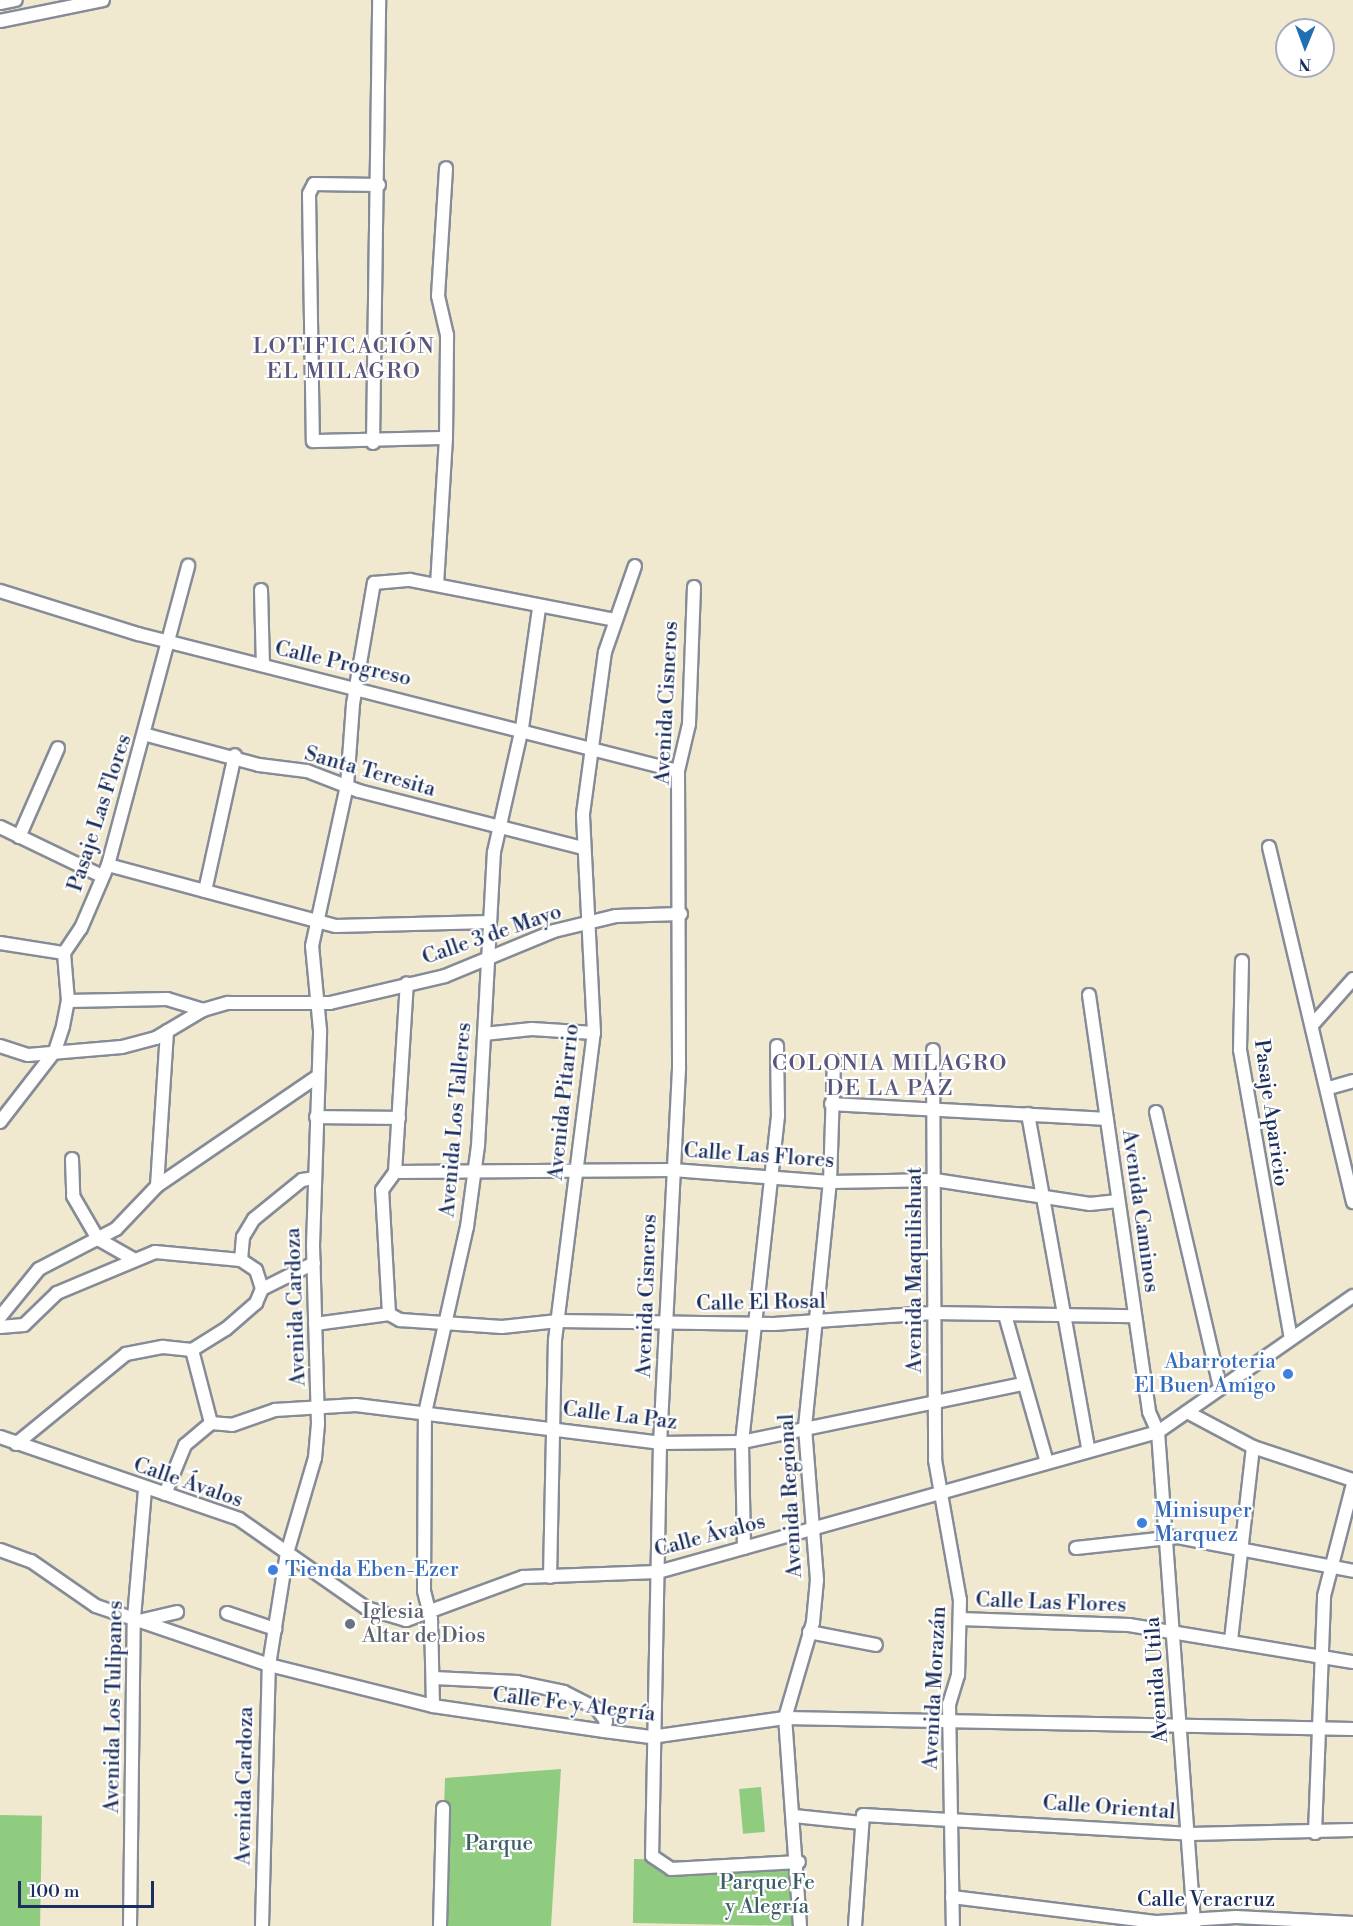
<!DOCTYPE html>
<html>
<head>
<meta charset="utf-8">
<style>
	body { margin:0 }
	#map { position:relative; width:1353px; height:1926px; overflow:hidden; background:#f0e9d0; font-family:"Libre Bodoni",serif }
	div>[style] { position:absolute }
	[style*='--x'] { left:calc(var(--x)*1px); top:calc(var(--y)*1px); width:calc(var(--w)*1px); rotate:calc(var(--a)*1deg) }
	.green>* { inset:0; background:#90cc80; transform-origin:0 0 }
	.roads { filter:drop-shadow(2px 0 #868c97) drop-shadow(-2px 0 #868c97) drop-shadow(0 2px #868c97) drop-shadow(0 -2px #868c97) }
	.minor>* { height:12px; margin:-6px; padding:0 6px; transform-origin:6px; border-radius:6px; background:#fff }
	.dots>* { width:16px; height:16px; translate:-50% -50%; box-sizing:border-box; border:3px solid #fff; border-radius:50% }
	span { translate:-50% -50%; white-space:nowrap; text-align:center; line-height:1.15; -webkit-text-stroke:4.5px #fff; paint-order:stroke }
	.street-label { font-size:21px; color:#1b2f5e }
	.shop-label { font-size:21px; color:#366cbe }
	.right { translate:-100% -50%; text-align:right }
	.left { translate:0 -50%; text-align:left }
	.worship-label { font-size:21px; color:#5b616d }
	.park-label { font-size:21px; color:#3e5e68 }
	.neighbourhood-label { font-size:22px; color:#59567d; letter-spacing:1.5px }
	.north { position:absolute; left:1275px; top:18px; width:60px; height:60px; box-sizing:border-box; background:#fff; border:2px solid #a4acbf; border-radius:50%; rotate:181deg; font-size:16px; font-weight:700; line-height:24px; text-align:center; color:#1b2f5e }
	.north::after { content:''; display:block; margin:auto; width:21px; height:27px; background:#1f6fb2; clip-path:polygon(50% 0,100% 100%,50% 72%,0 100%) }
	.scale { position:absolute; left:18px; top:1881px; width:136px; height:27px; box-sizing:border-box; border:3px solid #1b2f5e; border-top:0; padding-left:8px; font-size:18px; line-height:21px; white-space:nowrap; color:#1b2f5e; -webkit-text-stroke:4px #fff; paint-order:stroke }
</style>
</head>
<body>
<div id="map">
	<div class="green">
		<div style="clip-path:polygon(561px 1769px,551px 1926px,440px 1926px,445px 1778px)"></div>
		<div style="left:761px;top:1787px;width:45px;height:22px;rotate:85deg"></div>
		<div style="left:0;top:1815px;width:42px;height:111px;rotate:1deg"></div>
		<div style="left:799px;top:1862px;width:64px;height:165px;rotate:91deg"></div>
	</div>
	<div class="roads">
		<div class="minor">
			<div style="--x:0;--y:3;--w:16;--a:-11"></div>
			<div style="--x:0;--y:21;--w:105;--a:-11.5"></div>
			<div style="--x:379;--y:185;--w:65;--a:-179.1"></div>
			<div style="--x:314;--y:184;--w:11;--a:117"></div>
			<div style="--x:309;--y:194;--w:247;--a:89.1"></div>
			<div style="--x:313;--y:441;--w:133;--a:-1.3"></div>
			<div style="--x:373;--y:443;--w:443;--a:-89.2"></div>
			<div style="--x:437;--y:585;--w:147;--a:-86.5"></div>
			<div style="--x:446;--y:438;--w:103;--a:-89.4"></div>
			<div style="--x:447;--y:335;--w:40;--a:-103"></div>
			<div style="--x:438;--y:296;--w:128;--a:-86.4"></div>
			<div style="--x:694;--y:587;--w:137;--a:92.1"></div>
			<div style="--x:689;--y:724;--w:48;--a:103.2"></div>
			<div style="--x:678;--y:771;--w:298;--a:89.8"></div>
			<div style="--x:679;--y:1069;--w:374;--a:92.9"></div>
			<div style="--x:660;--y:1443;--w:413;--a:91.1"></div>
			<div style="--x:652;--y:1856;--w:23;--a:34"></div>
			<div style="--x:671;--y:1869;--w:128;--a:-3.1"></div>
			<div style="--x:261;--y:590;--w:75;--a:88.5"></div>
			<div style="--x:0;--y:591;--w:145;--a:17.3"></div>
			<div style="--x:138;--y:634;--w:557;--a:14.24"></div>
			<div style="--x:147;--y:735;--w:116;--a:15"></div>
			<div style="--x:259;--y:765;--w:48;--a:7.1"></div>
			<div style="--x:307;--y:771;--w:56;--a:21"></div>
			<div style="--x:359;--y:791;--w:231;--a:14.3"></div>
			<div style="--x:0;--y:827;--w:113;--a:25.7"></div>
			<div style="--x:19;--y:837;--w:97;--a:-66.3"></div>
			<div style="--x:1269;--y:847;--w:365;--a:76.7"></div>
			<div style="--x:108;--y:865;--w:236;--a:15"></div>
			<div style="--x:336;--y:926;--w:153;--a:-1.5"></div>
			<div style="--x:205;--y:891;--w:139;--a:-77.6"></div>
			<div style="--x:0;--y:943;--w:65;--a:8.9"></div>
			<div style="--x:1242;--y:961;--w:89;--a:91.3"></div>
			<div style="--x:1240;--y:1050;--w:293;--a:80"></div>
			<div style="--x:1089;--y:995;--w:421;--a:81.8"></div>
			<div style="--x:1149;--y:1412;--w:22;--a:66"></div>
			<div style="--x:1158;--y:1432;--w:495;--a:85.8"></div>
			<div style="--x:68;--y:1001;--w:99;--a:-1.2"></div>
			<div style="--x:167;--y:999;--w:38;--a:17"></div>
			<div style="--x:203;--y:1010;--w:26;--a:-16"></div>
			<div style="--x:228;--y:1003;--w:102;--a:0"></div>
			<div style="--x:330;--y:1003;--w:118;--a:-13.2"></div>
			<div style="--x:445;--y:976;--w:118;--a:-22.4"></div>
			<div style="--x:554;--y:931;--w:64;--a:-13.6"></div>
			<div style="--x:616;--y:916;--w:65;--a:-1.8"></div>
			<div style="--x:1314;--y:1023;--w:59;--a:-48.4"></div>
			<div style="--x:484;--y:1034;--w:48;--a:-5.9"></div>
			<div style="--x:532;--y:1029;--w:62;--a:3.7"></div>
			<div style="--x:0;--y:1046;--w:29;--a:18"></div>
			<div style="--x:28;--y:1055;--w:94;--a:-4.9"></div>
			<div style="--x:122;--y:1047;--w:35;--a:-15"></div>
			<div style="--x:156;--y:1038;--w:55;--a:-30.8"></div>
			<div style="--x:933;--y:1050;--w:410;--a:89.7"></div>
			<div style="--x:935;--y:1460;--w:142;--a:79.9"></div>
			<div style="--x:960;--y:1600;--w:75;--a:91.5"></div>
			<div style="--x:958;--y:1675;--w:30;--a:107"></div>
			<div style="--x:949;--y:1704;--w:222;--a:89"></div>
			<div style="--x:1329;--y:1088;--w:25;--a:-16"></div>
			<div style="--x:831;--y:1104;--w:276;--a:3.1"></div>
			<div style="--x:1156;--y:1112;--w:283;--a:76.9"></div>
			<div style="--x:1028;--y:1114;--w:340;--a:79.8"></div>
			<div style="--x:316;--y:1117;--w:83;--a:0.7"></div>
			<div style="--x:0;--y:1122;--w:90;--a:-52.2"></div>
			<div style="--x:55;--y:1051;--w:26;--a:-72"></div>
			<div style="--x:63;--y:1026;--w:25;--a:-79"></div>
			<div style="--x:68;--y:1001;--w:48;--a:-94.8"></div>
			<div style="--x:64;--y:953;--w:30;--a:-56"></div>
			<div style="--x:81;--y:928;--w:69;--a:-66.8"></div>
			<div style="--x:108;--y:865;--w:310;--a:-75"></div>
			<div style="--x:72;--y:1159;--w:37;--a:88"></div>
			<div style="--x:73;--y:1196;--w:50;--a:59.8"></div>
			<div style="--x:98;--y:1239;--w:40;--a:29.7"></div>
			<div style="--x:395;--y:1172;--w:278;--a:-0.4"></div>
			<div style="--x:673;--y:1170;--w:157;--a:4.4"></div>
			<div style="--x:830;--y:1182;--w:105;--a:-1.1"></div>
			<div style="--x:935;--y:1180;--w:157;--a:8.8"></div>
			<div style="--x:1090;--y:1204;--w:28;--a:-6"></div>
			<div style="--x:157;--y:1186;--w:155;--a:-86.3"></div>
			<div style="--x:241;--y:1260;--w:23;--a:-85"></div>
			<div style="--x:243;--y:1237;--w:21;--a:-59"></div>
			<div style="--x:254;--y:1219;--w:62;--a:-39.1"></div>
			<div style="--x:302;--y:1180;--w:12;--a:-9"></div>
			<div style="--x:262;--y:1289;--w:58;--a:-26.6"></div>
			<div style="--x:389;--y:1314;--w:13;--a:29"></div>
			<div style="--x:400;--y:1320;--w:102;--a:3.9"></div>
			<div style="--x:502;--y:1327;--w:56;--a:-6.1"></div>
			<div style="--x:558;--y:1321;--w:216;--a:0.8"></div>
			<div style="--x:774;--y:1324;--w:159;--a:-4"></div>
			<div style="--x:933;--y:1313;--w:202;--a:0.9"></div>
			<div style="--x:389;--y:1314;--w:124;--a:-93.2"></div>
			<div style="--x:382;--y:1190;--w:22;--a:-54"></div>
			<div style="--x:395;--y:1172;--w:189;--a:-86.4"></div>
			<div style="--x:1005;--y:1315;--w:150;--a:74.1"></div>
			<div style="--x:0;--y:1317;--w:62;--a:-50.9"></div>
			<div style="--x:39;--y:1269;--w:87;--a:-27.5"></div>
			<div style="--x:116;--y:1229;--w:59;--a:-46.4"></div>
			<div style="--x:157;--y:1186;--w:194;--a:-34.3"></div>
			<div style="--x:315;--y:1324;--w:75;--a:-7.7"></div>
			<div style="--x:0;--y:1327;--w:24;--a:-5"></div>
			<div style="--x:24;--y:1325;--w:46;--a:-44.1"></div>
			<div style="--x:57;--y:1293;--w:106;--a:-22.7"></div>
			<div style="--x:155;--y:1252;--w:86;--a:5.3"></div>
			<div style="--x:241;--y:1260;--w:18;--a:34"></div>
			<div style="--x:256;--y:1270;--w:20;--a:72"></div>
			<div style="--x:192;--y:1350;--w:75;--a:75.4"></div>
			<div style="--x:211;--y:1423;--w:21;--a:5"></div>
			<div style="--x:232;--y:1425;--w:46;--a:-19.2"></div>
			<div style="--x:275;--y:1410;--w:81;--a:-3.5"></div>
			<div style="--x:356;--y:1405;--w:306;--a:7.1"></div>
			<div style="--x:660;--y:1443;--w:82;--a:-0.7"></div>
			<div style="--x:742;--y:1442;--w:287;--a:-11.7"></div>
			<div style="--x:1187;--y:1412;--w:75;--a:27.9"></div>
			<div style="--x:1253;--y:1447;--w:105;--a:18.3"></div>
			<div style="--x:0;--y:1437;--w:253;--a:18.9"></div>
			<div style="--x:239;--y:1519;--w:155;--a:35"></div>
			<div style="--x:366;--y:1608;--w:42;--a:16.7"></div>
			<div style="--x:406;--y:1620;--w:125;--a:-20.2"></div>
			<div style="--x:523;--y:1577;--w:135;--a:-2.1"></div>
			<div style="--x:658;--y:1572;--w:519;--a:-15.64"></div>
			<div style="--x:1158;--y:1432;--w:238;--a:-34.9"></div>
			<div style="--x:16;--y:1444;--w:142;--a:-39.3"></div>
			<div style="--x:126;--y:1354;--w:38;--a:-11"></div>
			<div style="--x:163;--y:1347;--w:29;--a:6"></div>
			<div style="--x:192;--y:1350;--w:40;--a:-32"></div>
			<div style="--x:226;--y:1329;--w:40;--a:-41"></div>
			<div style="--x:256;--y:1303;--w:15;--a:-67"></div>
			<div style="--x:165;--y:1494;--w:53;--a:-67.8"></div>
			<div style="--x:185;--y:1445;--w:34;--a:-40"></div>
			<div style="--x:744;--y:1548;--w:106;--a:-91.1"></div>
			<div style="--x:742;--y:1442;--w:328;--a:-83.7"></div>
			<div style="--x:778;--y:1116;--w:70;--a:-90.8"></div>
			<div style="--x:1076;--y:1548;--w:102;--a:-6.2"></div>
			<div style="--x:1177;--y:1537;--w:179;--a:10.9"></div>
			<div style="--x:0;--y:1550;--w:33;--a:20"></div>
			<div style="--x:31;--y:1561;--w:79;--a:34.7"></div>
			<div style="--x:96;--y:1606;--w:183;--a:18.8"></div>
			<div style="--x:269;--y:1665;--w:169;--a:14"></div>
			<div style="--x:433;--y:1706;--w:173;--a:8.3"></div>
			<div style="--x:604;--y:1731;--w:47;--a:7.3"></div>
			<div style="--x:651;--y:1737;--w:135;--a:-8.1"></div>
			<div style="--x:785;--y:1718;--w:568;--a:1.11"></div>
			<div style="--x:550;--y:1577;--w:237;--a:-88.8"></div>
			<div style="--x:555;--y:1340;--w:309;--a:-82.8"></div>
			<div style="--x:594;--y:1033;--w:219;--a:-92.9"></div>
			<div style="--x:583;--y:814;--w:163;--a:-82.3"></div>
			<div style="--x:605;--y:652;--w:91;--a:-70.8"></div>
			<div style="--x:227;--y:1613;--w:51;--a:18.4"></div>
			<div style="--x:960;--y:1619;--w:169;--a:2"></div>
			<div style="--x:1129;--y:1625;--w:227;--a:9.4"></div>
			<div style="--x:143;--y:1620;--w:35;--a:-13"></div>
			<div style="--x:809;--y:1632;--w:68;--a:11"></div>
			<div style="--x:1231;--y:1640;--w:194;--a:-83.5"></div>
			<div style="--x:434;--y:1678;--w:83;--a:2.8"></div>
			<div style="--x:517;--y:1682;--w:48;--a:12"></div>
			<div style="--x:564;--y:1692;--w:37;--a:27"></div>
			<div style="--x:597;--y:1709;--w:15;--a:53"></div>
			<div style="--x:606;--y:1721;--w:10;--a:101"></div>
			<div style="--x:433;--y:1706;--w:87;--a:-91.3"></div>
			<div style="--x:431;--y:1619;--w:29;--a:-104"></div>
			<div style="--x:424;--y:1591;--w:178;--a:-89.7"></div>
			<div style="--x:425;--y:1413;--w:191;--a:-77.3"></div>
			<div style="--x:467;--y:1227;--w:82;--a:-82.3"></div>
			<div style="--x:478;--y:1146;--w:294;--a:-86.9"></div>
			<div style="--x:494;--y:852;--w:127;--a:-77.3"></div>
			<div style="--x:522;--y:728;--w:121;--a:-81.9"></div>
			<div style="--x:794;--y:1816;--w:68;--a:5.9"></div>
			<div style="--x:1315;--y:1833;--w:237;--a:-87.8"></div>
			<div style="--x:1324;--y:1596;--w:116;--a:-75.5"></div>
			<div style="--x:952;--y:1897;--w:207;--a:7"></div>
			<div style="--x:1157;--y:1922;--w:79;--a:-3.6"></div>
			<div style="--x:1236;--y:1917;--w:117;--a:2.9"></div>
			<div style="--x:130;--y:1926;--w:308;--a:-89.3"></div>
			<div style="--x:134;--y:1618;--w:129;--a:-85.1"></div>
			<div style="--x:262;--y:1926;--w:261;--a:-88.5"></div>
			<div style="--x:269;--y:1665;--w:113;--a:-80.9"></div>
			<div style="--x:287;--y:1553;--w:99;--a:-73.6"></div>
			<div style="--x:315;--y:1458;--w:34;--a:-85"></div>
			<div style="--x:318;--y:1424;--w:178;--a:-91.6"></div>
			<div style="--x:313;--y:1246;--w:216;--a:-88.1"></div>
			<div style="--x:320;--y:1030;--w:84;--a:-95.4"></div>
			<div style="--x:312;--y:946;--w:164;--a:-77.7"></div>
			<div style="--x:347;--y:786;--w:82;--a:-85.8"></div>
			<div style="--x:353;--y:704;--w:123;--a:-80.2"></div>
			<div style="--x:374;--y:583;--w:36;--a:-5"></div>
			<div style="--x:410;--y:580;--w:209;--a:11"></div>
			<div style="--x:440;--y:1926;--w:118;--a:-88.5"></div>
			<div style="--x:800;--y:1926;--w:209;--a:-94.1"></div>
			<div style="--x:785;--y:1718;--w:100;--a:-73.7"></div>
			<div style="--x:813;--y:1622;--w:42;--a:-84.6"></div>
			<div style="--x:817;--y:1580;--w:153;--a:-94.5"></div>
			<div style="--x:805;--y:1427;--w:246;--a:-84.2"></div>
			<div style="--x:830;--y:1182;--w:121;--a:-88.1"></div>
			<div style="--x:855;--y:1926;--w:111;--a:-85.9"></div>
			<div style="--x:863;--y:1815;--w:328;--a:3.3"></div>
			<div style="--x:1190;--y:1834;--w:163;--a:-1.4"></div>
		</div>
	</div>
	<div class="dots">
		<div style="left:1288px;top:1374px;background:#3f7fe0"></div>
		<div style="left:1142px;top:1523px;background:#3f7fe0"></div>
		<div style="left:273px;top:1570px;background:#3f7fe0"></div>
		<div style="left:350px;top:1624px;background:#6b7280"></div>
	</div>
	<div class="street-label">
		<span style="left:343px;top:664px;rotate:13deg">Calle Progreso</span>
		<span style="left:667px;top:703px;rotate:-87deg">Avenida Cisneros</span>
		<span style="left:370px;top:772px;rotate:16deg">Santa Teresita</span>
		<span style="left:100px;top:813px;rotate:-72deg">Pasaje Las Flores</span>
		<span style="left:492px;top:935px;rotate:-19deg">Calle 3 de Mayo</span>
		<span style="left:564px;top:1102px;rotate:-84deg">Avenida Pitarrio</span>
		<span style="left:1271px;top:1113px;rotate:82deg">Pasaje Aparicio</span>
		<span style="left:456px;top:1120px;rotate:-85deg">Avenida Los Talleres</span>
		<span style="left:759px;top:1156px;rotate:4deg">Calle Las Flores</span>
		<span style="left:1140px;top:1211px;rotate:82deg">Avenida Caminos</span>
		<span style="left:915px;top:1270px;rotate:-90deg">Avenida Maquilishuat</span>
		<span style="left:647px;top:1296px;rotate:-88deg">Avenida Cisneros</span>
		<span style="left:761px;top:1303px;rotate:-1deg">Calle El Rosal</span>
		<span style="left:296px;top:1307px;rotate:-92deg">Avenida Cardoza</span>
		<span style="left:620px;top:1416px;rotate:7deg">Calle La Paz</span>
		<span style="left:188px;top:1483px;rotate:19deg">Calle Ávalos</span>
		<span style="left:791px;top:1496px;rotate:-93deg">Avenida Regional</span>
		<span style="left:710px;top:1536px;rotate:-15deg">Calle Ávalos</span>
		<span style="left:1051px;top:1603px;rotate:2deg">Calle Las Flores</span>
		<span style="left:1157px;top:1680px;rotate:-94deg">Avenida Utila</span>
		<span style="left:935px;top:1688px;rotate:-87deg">Avenida Morazán</span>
		<span style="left:574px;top:1705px;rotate:7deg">Calle Fe y Alegría</span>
		<span style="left:114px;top:1707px;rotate:-89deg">Avenida Los Tulipanes</span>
		<span style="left:245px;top:1786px;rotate:-89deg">Avenida Cardoza</span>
		<span style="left:1109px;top:1808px;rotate:4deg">Calle Oriental</span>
		<span style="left:1206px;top:1900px">Calle Veracruz</span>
	</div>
	<div class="shop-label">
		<span class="right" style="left:1276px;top:1374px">Abarroteria<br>El Buen Amigo</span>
		<span class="left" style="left:1154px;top:1523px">Minisuper<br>Marquez</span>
		<span class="left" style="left:285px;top:1570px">Tienda Eben-Ezer</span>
	</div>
	<div class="worship-label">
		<span class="left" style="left:362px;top:1624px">Iglesia<br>Altar de Dios</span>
	</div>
	<div class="park-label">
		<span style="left:499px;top:1844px">Parque</span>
		<span style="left:767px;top:1895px">Parque Fe<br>y Alegría</span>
	</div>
	<div class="neighbourhood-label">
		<span style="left:344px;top:359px">LOTIFICACIÓN<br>EL MILAGRO</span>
		<span style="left:890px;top:1076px">COLONIA MILAGRO<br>DE LA PAZ</span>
	</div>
	<div class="north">N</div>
	<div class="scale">100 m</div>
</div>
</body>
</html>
